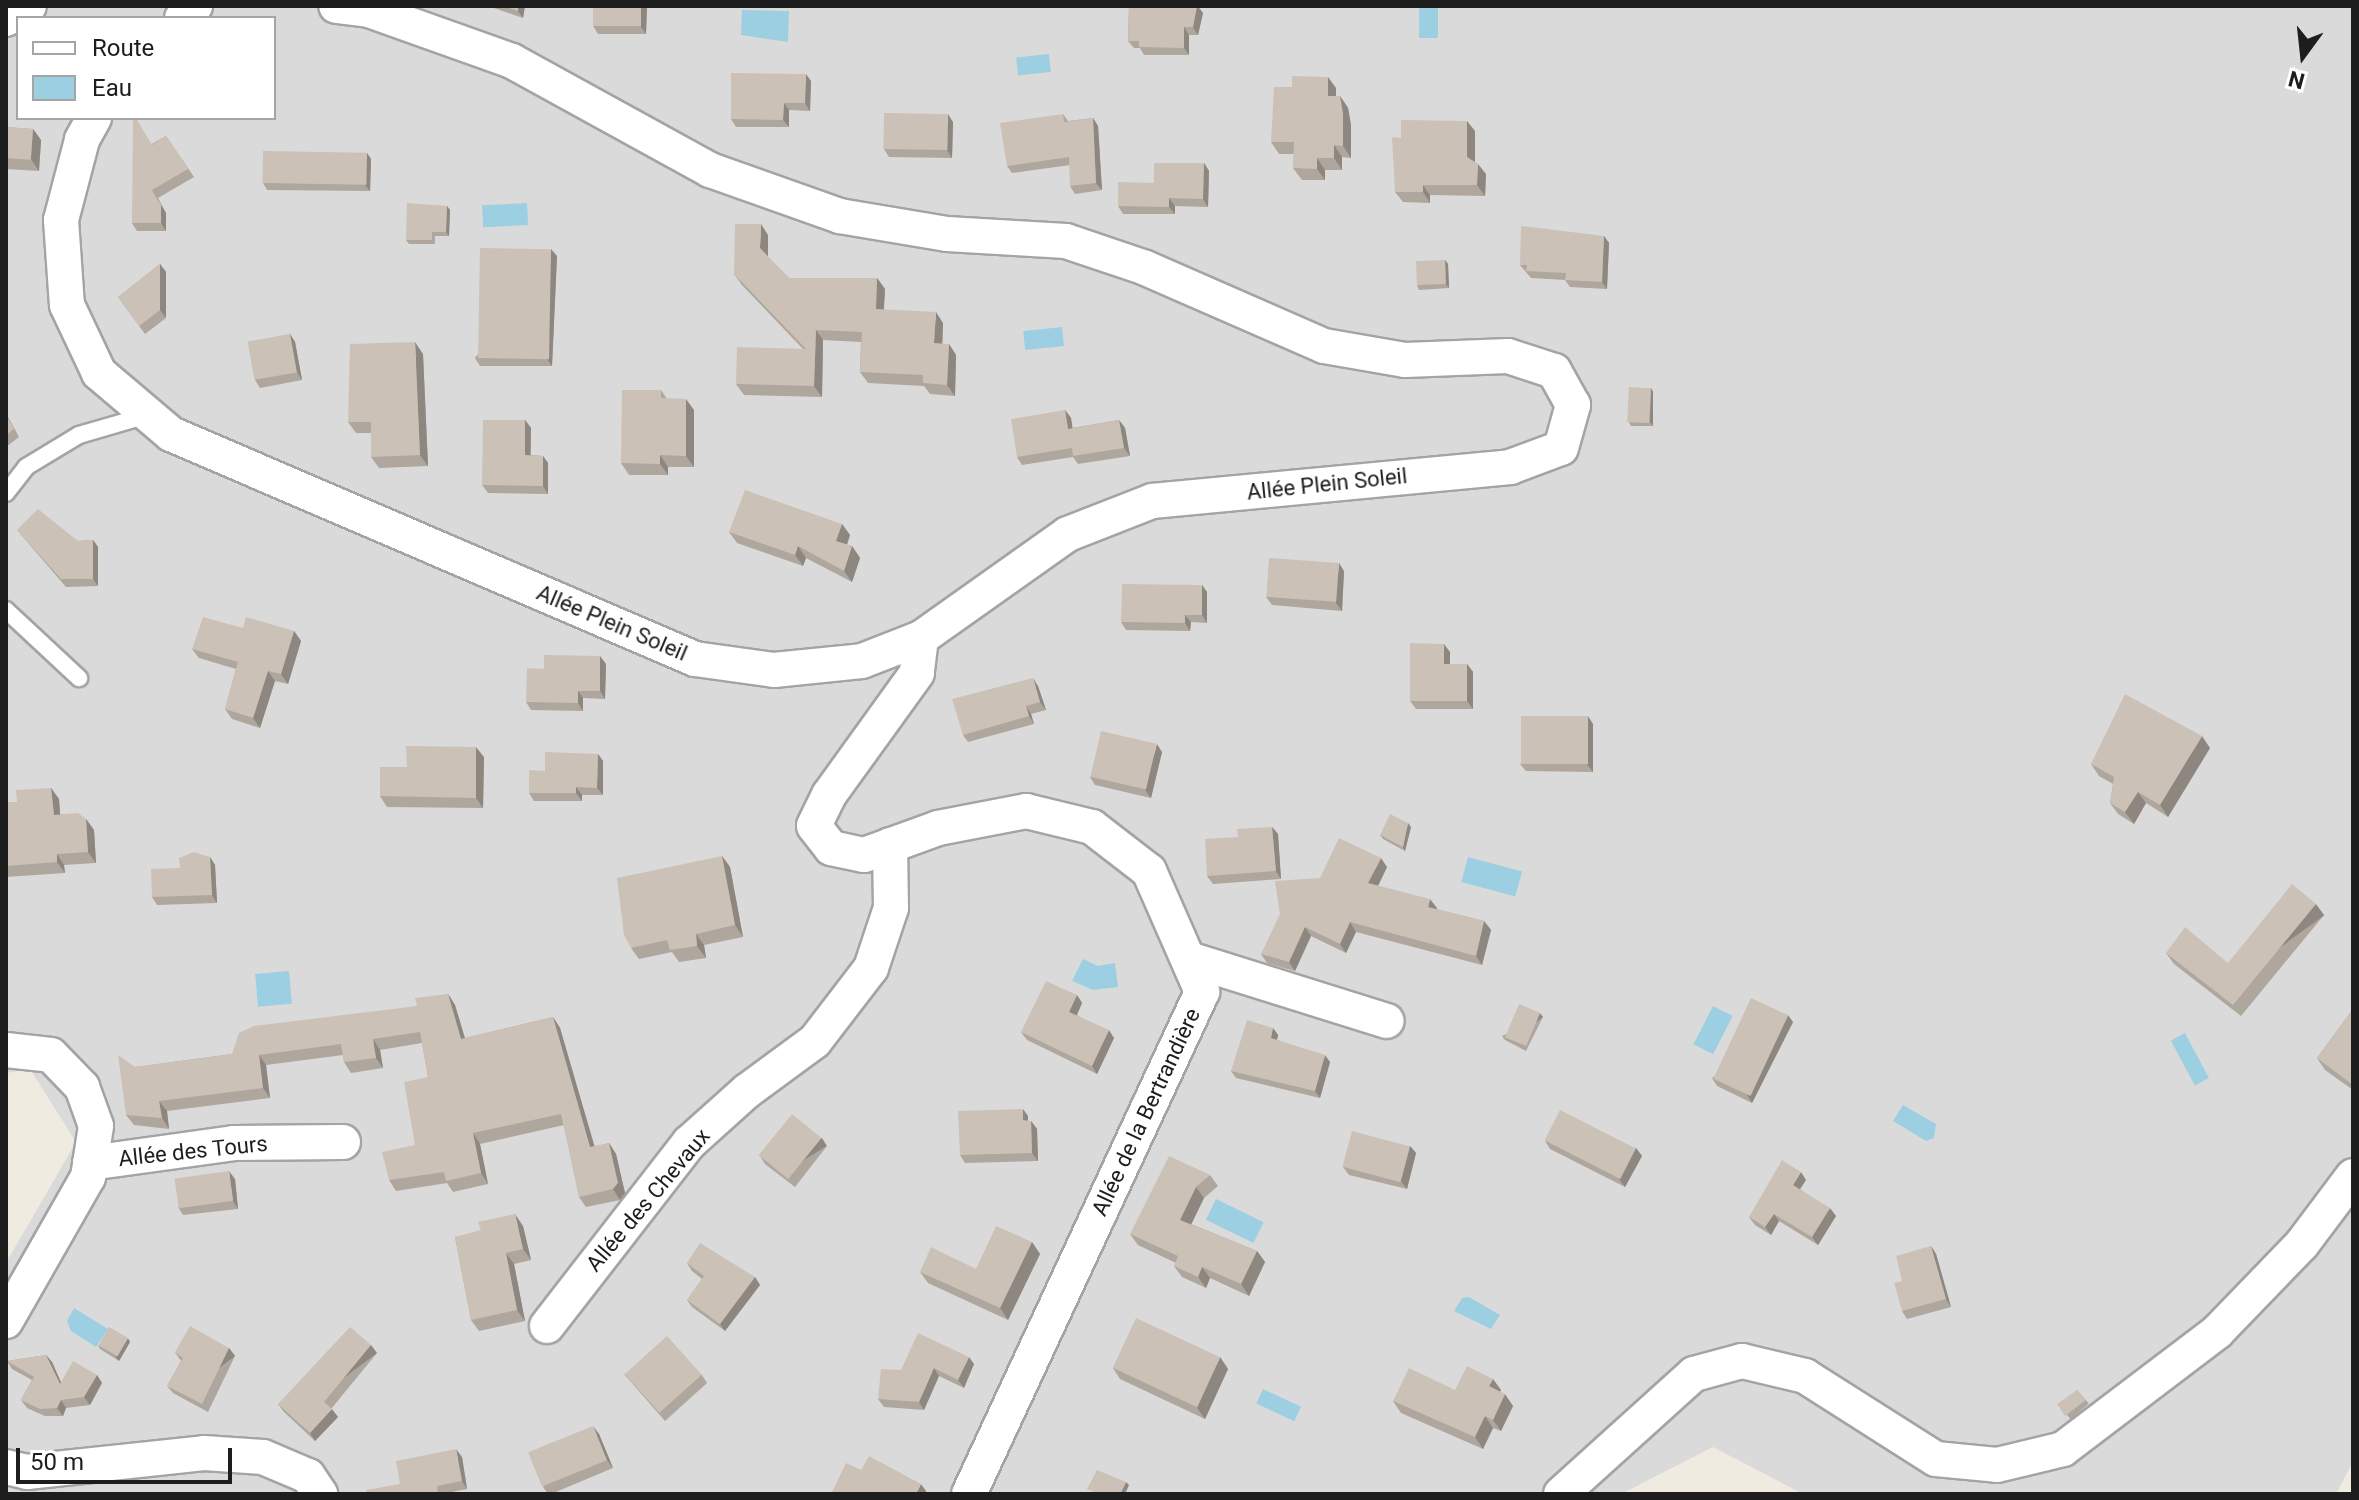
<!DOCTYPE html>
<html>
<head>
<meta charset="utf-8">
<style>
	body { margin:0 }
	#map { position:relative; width:2359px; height:1500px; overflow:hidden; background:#efebe1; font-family:Roboto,sans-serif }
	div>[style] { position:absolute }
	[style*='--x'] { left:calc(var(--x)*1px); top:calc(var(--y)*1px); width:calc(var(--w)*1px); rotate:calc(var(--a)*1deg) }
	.residential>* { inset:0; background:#dbdada }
	.water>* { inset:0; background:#9dcfe2; transform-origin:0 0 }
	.roads { filter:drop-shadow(2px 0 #a4a4a4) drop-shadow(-2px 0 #a4a4a4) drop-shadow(0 2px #a4a4a4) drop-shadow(0 -2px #a4a4a4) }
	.lane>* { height:16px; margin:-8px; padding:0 8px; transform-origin:8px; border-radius:8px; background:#fff }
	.street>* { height:34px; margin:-17px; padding:0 17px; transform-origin:17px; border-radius:17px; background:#fff }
	.wall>* { inset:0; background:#afa69d; transform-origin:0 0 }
	.shaded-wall>* { inset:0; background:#8e8780; transform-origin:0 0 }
	.building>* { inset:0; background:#cbc1b7; transform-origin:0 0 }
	span { translate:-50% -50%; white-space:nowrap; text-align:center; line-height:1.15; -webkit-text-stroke:6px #fff; paint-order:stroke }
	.street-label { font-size:22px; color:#1d1d1d }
	.frame { position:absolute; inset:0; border:8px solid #1d1d1d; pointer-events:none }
	.legend { position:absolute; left:16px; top:16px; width:260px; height:104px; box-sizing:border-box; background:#fff; border:2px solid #a5a5a5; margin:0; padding:10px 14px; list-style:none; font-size:24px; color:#1d1d1d }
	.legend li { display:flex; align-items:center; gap:16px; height:40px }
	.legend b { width:40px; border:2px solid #a5a5a5 }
	.north { position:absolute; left:2263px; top:16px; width:80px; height:80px; -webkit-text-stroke:6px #fff; paint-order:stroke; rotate:195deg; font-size:22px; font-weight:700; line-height:32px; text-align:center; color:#1d1d1d }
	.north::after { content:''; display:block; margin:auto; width:28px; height:36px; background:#1d1d1d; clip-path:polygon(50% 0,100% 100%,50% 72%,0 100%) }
	.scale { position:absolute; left:16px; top:1448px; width:216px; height:36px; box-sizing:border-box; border:4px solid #1d1d1d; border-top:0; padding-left:10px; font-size:24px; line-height:28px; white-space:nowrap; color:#1d1d1d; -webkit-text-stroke:6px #fff; paint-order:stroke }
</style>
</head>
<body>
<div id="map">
	<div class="residential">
		<div style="clip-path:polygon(evenodd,6px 6px,2353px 6px,2353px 1462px,2336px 1494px,1803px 1494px,1713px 1447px,1621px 1494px,6px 1494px,6px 1263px,76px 1142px,30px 1069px,6px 1073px,6px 6px,18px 18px,274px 18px,274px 118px,18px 118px,18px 18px)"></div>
	</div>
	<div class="water">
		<div style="left:1419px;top:6px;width:19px;height:32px"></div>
		<div style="clip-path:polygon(742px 10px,789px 11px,788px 42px,741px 35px)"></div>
		<div style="left:1049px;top:54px;width:18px;height:33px;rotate:84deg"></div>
		<div style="left:527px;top:203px;width:22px;height:45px;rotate:87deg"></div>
		<div style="left:1062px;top:327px;width:19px;height:39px;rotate:84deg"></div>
		<div style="left:1468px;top:857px;width:56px;height:26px;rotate:15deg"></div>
		<div style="clip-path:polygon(1083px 959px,1098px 966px,1115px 963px,1118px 987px,1093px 990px,1072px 981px)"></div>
		<div style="left:289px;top:971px;width:33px;height:34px;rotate:85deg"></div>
		<div style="left:1713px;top:1006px;width:22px;height:43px;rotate:27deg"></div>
		<div style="left:2185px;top:1033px;width:51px;height:16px;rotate:62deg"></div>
		<div style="clip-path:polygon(1903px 1105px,1936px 1124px,1934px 1138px,1926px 1141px,1893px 1121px)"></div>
		<div style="left:1216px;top:1199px;width:53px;height:23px;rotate:26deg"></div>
		<div style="clip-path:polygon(1469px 1297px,1500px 1315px,1491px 1329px,1454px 1311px,1462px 1298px)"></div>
		<div style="clip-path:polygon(74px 1308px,108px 1329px,96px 1347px,71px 1331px,67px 1321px)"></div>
		<div style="left:1263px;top:1389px;width:42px;height:16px;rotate:25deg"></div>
	</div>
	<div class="roads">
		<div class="lane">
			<div style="--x:6;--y:493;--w:33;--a:-52"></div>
			<div style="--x:26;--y:467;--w:62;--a:-31.1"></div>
			<div style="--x:79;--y:435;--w:72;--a:-16.2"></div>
			<div style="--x:6;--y:610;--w:100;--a:43"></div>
		</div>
		<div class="street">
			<div style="--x:182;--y:18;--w:18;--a:-43"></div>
			<div style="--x:6;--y:19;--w:26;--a:-29"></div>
			<div style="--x:94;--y:118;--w:25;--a:119"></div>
			<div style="--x:82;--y:140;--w:83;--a:104.7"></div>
			<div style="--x:61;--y:220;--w:85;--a:86"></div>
			<div style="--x:67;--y:305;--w:75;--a:64.8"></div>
			<div style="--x:99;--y:373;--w:94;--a:40.3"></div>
			<div style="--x:171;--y:434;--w:570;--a:23.24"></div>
			<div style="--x:695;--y:659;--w:80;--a:7.9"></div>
			<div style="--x:774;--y:670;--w:88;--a:-5.8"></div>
			<div style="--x:862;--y:661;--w:63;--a:-21.3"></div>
			<div style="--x:921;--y:638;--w:180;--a:-35.3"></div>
			<div style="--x:1068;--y:534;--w:90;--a:-21.4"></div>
			<div style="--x:1152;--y:501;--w:360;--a:-5.4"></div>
			<div style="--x:1510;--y:467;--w:54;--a:-20.4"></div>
			<div style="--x:1561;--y:448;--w:45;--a:-74.4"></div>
			<div style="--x:1573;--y:405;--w:39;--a:-119"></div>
			<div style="--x:1554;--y:371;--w:48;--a:-161.9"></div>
			<div style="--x:1508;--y:356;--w:103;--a:177.8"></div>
			<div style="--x:1405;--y:360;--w:82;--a:-170.2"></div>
			<div style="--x:1324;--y:346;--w:197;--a:-156.4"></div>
			<div style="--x:1143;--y:267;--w:81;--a:-161.3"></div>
			<div style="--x:1066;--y:241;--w:119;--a:-176.6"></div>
			<div style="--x:947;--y:234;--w:109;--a:-170.5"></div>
			<div style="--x:840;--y:216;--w:138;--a:-160.5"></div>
			<div style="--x:710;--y:170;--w:226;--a:-151.2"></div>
			<div style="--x:512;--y:61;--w:152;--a:-160.4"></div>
			<div style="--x:369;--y:10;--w:33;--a:-173"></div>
			<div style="--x:921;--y:638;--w:35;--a:97"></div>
			<div style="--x:917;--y:673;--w:150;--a:125.8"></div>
			<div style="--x:829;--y:795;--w:34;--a:116"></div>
			<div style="--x:814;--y:826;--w:28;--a:52"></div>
			<div style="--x:831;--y:848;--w:34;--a:12"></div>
			<div style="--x:864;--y:855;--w:79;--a:-20"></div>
			<div style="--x:938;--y:828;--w:90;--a:-10.9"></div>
			<div style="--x:1026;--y:811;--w:68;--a:13.6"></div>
			<div style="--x:1092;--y:827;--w:72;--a:37.7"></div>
			<div style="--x:1149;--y:871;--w:132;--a:66.3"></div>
			<div style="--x:1202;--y:992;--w:553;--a:114.9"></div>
			<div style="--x:1189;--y:959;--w:207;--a:17.4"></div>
			<div style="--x:6;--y:1050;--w:45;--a:6.3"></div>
			<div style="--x:51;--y:1055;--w:45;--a:45.9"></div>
			<div style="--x:82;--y:1087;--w:41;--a:70.3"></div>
			<div style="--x:96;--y:1126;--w:52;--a:98.9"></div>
			<div style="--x:88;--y:1177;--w:166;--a:119.7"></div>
			<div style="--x:90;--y:1163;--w:145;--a:-7.9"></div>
			<div style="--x:234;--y:1143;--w:109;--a:-0.5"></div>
			<div style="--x:547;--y:1326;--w:232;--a:-52.2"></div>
			<div style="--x:689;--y:1143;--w:78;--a:-41.9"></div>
			<div style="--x:747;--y:1091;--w:84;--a:-36.3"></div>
			<div style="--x:815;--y:1041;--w:92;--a:-52.5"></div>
			<div style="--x:871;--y:968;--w:63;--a:-71.6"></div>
			<div style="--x:891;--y:908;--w:63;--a:-90.9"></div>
			<div style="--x:6;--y:1467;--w:22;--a:13"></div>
			<div style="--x:27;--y:1472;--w:178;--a:-6.1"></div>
			<div style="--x:204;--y:1453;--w:59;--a:3.9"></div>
			<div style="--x:263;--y:1457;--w:49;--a:22.9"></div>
			<div style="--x:308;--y:1476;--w:22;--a:56"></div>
			<div style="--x:1561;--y:1494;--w:179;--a:-42.1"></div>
			<div style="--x:1694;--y:1374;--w:50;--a:-15.2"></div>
			<div style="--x:1742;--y:1361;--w:65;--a:13.4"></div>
			<div style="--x:1805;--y:1376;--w:155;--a:32.4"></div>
			<div style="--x:1936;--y:1459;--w:61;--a:5.6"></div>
			<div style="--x:1997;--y:1465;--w:68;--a:-13.6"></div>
			<div style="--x:2063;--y:1449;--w:193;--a:-37.2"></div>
			<div style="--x:2217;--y:1332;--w:122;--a:-46"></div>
			<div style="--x:2302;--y:1244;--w:85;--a:-53.1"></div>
		</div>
	</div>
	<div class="wall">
		<div style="clip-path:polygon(488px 6px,525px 6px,523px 18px)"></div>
		<div style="clip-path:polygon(593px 6px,647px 6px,646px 34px,598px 34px,593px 26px)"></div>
		<div style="clip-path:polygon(1129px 6px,1198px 6px,1203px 13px,1198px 35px,1189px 35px,1189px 55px,1144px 55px,1140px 48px,1134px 48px,1128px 41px)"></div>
		<div style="clip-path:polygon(811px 81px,810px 111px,789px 110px,789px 127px,736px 127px,731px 119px)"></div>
		<div style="clip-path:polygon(1336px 88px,1336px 96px,1340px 96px,1348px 108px,1351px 125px,1351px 158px,1342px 157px,1342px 170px,1325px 170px,1325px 180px,1302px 180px,1293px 168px,1294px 154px,1279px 154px,1271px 142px)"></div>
		<div style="clip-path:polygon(1063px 114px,1068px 121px,1093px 118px,1098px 126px,1102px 190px,1075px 194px,1070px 186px,1070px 165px,1012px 173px,1007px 166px)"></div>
		<div style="clip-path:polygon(953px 122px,952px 158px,889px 157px,884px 149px)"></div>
		<div style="clip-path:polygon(6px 127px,33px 129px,41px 140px,39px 171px,6px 169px)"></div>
		<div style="clip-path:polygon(1475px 131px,1475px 162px,1486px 174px,1485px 196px,1430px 195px,1430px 203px,1403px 202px,1395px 192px,1401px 138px)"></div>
		<div style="clip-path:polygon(166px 136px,194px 177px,158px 198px,166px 213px,166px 231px,137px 231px,132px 223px,152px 144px)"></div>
		<div style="clip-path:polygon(367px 153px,371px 159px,370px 191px,267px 190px,263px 183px)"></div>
		<div style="clip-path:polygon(1204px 163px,1209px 171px,1208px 207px,1175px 206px,1175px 214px,1123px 214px,1118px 206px,1154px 183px)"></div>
		<div style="clip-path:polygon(447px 206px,450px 210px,449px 236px,435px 236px,435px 244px,409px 244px,406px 240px)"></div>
		<div style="clip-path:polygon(768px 235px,768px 257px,789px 278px,877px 278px,885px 289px,884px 310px,943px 323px,942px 344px,949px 344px,956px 355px,955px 396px,930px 394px,924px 386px,868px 383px,860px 372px,861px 342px,823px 340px,822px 397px,744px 395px,736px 384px,803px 349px,742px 285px,734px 274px)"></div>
		<div style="clip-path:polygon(1604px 236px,1609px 243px,1607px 289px,1570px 287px,1565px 280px,1531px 278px,1520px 265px)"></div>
		<div style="clip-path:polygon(557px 256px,552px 366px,480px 366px,475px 358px)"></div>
		<div style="clip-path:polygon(1445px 260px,1448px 264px,1449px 288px,1419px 290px,1417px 286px)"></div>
		<div style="clip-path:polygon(160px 264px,166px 272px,166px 318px,145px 334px,118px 297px)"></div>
		<div style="clip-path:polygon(290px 334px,295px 342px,302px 380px,260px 388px,255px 380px)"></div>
		<div style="clip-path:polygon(423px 354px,428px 466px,379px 468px,371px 457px,371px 433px,356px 433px,348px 422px)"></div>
		<div style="clip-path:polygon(1651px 388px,1653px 392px,1653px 426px,1631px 426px,1629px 422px)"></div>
		<div style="clip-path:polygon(661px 390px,667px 399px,694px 410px,694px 467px,668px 467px,668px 475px,629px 475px,621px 463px)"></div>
		<div style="clip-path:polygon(1065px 410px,1071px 418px,1072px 428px,1119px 420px,1125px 428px,1130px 456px,1078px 464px,1073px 457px,1022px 465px,1017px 457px)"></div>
		<div style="clip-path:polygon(6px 413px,19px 437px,6px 447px)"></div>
		<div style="clip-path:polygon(525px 420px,531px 428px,531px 455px,543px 456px,548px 463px,548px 494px,488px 493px,482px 485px)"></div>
		<div style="clip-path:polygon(842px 524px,850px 535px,847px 545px,852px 546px,860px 558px,852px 582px,806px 558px,803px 566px,737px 543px,729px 532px)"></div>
		<div style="clip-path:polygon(17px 530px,78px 541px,93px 540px,98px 547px,98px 586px,66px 587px)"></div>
		<div style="clip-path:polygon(1344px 571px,1342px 611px,1272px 605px,1266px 597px)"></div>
		<div style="clip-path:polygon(1202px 585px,1207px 592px,1207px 623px,1191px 622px,1190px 631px,1126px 630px,1121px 622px)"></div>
		<div style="clip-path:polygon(243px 628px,294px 631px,301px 641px,288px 684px,275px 681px,260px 728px,232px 719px,225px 709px,236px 669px,199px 658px,192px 649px)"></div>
		<div style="clip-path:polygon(1450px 652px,1450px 664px,1467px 664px,1473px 672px,1473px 709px,1416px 709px,1410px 701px)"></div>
		<div style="clip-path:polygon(606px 664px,605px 699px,583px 698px,583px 711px,531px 710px,526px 702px,544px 669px)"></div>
		<div style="clip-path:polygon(1038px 686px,1046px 710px,1031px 714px,1034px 724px,968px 742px,963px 735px)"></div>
		<div style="clip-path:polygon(1593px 724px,1593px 772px,1526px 771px,1520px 764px)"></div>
		<div style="clip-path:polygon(2210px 748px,2168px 817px,2146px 803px,2134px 824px,2118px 814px,2110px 803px,2113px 784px,2099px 776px,2091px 764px)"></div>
		<div style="clip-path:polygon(1162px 752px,1151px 798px,1095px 785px,1090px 777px)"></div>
		<div style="clip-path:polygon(598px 754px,603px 761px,603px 795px,582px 795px,582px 801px,534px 801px,529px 793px,545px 771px)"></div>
		<div style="clip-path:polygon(484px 757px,483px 808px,387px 807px,380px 796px)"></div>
		<div style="clip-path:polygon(51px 788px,59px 799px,60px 814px,86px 819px,94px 830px,96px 863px,64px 865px,65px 873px,6px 877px,6px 803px,17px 802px)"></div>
		<div style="clip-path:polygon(1272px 827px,1278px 834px,1281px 879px,1213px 884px,1207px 876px,1238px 837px)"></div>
		<div style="clip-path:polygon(1411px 827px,1405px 851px,1383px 839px,1380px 835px)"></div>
		<div style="clip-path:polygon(722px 856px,730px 867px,743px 937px,704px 945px,706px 958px,679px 962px,672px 952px,639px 959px,631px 948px)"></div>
		<div style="clip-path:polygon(210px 857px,215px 865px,217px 903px,157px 905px,152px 897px,180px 868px)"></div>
		<div style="clip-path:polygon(1387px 867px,1378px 886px,1436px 909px,1484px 921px,1491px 930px,1482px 965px,1356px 932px,1346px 953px,1311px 936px,1295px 971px,1267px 963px,1261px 954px,1320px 878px)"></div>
		<div style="clip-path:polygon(2324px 915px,2241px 1016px,2174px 964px,2166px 953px,2228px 963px)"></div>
		<div style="clip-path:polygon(448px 994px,455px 1005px,465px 1038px,553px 1017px,560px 1028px,594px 1147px,609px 1143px,616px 1154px,625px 1193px,620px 1200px,586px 1207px,579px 1197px,564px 1125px,480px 1144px,488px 1184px,453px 1192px,447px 1183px,396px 1191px,389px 1180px,415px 1145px,428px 1077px,422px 1043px,380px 1050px,383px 1068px,351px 1073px,344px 1062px,343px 1055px,266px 1065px,270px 1098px,167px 1111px,169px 1129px,134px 1125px,126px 1115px,135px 1067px,232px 1054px,417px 1006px)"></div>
		<div style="clip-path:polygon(1077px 995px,1082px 1003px,1077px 1015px,1114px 1038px,1097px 1074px,1027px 1040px,1021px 1032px)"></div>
		<div style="clip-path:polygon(2353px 1009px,2353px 1090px,2325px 1070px,2317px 1058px)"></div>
		<div style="clip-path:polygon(1543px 1017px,1526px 1051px,1505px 1040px,1502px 1036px)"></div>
		<div style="clip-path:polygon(1793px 1022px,1752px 1103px,1717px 1086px,1712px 1078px)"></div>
		<div style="clip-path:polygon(1273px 1028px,1278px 1035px,1277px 1040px,1330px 1062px,1320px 1098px,1236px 1078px,1231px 1071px)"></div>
		<div style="clip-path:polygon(1028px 1116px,1028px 1121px,1031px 1121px,1037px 1129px,1038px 1161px,965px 1163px,960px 1155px)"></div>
		<div style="clip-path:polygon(1545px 1141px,1636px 1148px,1642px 1156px,1625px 1187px,1550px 1149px)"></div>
		<div style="clip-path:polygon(827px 1146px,795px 1187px,765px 1164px,760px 1156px)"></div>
		<div style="clip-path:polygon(1410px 1146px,1416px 1153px,1407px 1189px,1349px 1175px,1343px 1167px)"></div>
		<div style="clip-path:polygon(1210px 1175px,1218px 1186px,1204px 1198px,1191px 1224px,1257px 1251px,1265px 1262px,1249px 1296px,1210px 1278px,1206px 1288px,1182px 1277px,1174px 1266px,1176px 1263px,1138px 1245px,1130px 1234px)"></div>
		<div style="clip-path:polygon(235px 1179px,238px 1209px,183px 1215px,178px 1207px)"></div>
		<div style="clip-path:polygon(1806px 1180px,1800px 1189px,1836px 1216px,1818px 1245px,1779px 1221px,1771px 1235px,1755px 1225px,1749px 1217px)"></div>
		<div style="clip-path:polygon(523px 1226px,531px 1260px,514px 1264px,525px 1321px,479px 1331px,471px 1320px,455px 1237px)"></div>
		<div style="clip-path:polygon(1032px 1242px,1040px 1254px,1008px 1320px,928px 1283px,920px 1272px,976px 1269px)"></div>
		<div style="clip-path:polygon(1931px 1246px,1936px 1254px,1951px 1307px,1907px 1319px,1902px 1311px,1902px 1281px)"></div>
		<div style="clip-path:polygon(687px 1263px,755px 1277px,760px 1285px,725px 1331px,692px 1307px,687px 1300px,702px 1279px,692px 1271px)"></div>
		<div style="clip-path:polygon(130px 1342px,119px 1361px,100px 1349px,98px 1345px)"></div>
		<div style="clip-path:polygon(229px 1348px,235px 1356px,208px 1412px,173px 1393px,167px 1386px,181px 1361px,175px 1352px)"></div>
		<div style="clip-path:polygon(377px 1353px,331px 1409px,338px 1417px,315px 1441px,284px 1412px,278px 1404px)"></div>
		<div style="clip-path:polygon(46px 1355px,52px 1362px,61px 1382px,97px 1375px,102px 1383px,90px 1405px,66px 1408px,63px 1416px,45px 1416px,27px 1408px,21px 1400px,32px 1380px,12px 1369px,7px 1361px)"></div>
		<div style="clip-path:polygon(1220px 1357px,1228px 1369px,1205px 1419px,1120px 1379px,1113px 1368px)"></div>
		<div style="clip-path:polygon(974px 1364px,964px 1388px,939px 1376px,924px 1410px,884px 1407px,878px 1399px,901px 1370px)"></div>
		<div style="clip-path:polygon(624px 1374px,702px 1375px,707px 1383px,665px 1421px)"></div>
		<div style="clip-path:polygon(1455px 1390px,1501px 1390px,1500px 1392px,1513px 1406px,1501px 1431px,1493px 1428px,1483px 1449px,1401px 1413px,1393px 1401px)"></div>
		<div style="left:2077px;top:1390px;width:18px;height:24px;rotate:49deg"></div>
		<div style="clip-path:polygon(599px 1434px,613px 1468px,551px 1494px,548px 1494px,543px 1487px)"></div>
		<div style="clip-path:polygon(462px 1457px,467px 1489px,442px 1494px,400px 1484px)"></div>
	</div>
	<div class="shaded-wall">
		<div style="clip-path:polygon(518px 6px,525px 6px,523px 18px,518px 11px)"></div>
		<div style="clip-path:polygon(641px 6px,647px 6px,646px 34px,641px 27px)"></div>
		<div style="clip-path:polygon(1197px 6px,1203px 13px,1198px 35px,1193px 27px)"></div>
		<div style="clip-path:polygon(1184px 27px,1189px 35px,1189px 55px,1184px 48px)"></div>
		<div style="clip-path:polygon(806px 74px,811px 81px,810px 111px,805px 103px)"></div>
		<div style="clip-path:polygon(1328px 77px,1336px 88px,1336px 108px,1328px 96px)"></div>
		<div style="clip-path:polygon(1340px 96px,1348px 108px,1351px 125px,1351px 158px,1343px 146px)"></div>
		<div style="clip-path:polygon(784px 103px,789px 110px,789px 127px,783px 120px)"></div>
		<div style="clip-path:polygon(948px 114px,953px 122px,952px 158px,947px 150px)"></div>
		<div style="clip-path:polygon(1093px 118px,1098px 126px,1102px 190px,1096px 183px)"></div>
		<div style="clip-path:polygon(1467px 121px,1475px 131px,1475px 167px,1467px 157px)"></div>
		<div style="clip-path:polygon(33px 129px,41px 140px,39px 171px,31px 159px)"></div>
		<div style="clip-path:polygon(1334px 145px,1342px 157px,1342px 170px,1334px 158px)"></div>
		<div style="clip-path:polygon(367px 153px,371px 159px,370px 191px,365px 185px)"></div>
		<div style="clip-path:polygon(1317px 158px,1325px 170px,1325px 180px,1317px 169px)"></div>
		<div style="clip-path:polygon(1204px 163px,1209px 171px,1208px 207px,1203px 199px)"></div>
		<div style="clip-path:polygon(1478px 164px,1486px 174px,1485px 196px,1477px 185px)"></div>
		<div style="clip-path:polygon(1423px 185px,1430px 195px,1430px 203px,1423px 192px)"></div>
		<div style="clip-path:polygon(152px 190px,166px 213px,166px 231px,161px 223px)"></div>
		<div style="clip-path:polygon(1169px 198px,1175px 206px,1175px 214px,1169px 207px)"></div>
		<div style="clip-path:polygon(447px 206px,450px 210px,449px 236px,446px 232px)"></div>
		<div style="clip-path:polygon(761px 224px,768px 235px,768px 259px,760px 248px)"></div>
		<div style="clip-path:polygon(1604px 236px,1609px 243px,1607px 289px,1602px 282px)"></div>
		<div style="clip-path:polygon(551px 249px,557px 256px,552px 366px,547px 359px)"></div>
		<div style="clip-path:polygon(1445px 260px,1448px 264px,1449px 288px,1446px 284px)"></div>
		<div style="clip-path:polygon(160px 264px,166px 272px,166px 318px,160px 310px)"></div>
		<div style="clip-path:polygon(877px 278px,885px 289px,883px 320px,876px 309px)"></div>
		<div style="clip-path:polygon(936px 312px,943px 323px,942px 354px,934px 343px)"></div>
		<div style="clip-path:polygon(816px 330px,823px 340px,822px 397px,814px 386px)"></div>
		<div style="clip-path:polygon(290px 334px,295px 342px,302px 380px,297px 372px)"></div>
		<div style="clip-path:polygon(415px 342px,423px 354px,428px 466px,420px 455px)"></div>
		<div style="clip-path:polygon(949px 344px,956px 355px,955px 396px,947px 385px)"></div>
		<div style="clip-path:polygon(1651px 388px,1653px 392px,1653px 426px,1650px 422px)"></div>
		<div style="clip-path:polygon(686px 399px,694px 410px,694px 467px,686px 456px)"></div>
		<div style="clip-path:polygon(1065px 410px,1071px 418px,1074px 437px,1068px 429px)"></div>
		<div style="clip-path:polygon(525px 420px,531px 428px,530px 463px,525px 455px)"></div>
		<div style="clip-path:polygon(1119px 420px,1125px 428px,1130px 456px,1124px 448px)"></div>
		<div style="clip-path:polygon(660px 455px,668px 467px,668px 475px,660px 464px)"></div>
		<div style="clip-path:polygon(543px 456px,548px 463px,548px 494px,543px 486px)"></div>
		<div style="clip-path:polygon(842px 524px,850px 535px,844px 553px,836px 541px)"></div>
		<div style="clip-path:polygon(93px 540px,98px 547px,98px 586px,93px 579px)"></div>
		<div style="clip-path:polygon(798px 546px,806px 558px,803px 566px,795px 555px)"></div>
		<div style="clip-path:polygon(852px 546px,860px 558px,852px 582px,844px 571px)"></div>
		<div style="clip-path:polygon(1339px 563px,1344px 571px,1342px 611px,1336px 603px)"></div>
		<div style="clip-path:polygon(1202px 585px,1207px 592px,1207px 623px,1202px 615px)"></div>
		<div style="clip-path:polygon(1185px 615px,1191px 622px,1190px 631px,1185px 623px)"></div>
		<div style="clip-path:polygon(294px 631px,301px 641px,288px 684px,281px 674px)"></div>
		<div style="clip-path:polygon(1444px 644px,1450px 652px,1450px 672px,1444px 664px)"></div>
		<div style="clip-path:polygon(600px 656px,606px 664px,605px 699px,600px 691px)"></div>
		<div style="clip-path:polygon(1467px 664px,1473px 672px,1473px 709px,1467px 701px)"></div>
		<div style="clip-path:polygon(268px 671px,275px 681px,260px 728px,253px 718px)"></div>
		<div style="clip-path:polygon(1033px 678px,1038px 686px,1046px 710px,1040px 702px)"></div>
		<div style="clip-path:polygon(578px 691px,583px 698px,583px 711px,578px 703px)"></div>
		<div style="clip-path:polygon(1026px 706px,1031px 714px,1034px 724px,1029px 716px)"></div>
		<div style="clip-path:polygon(1588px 716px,1593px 724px,1593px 772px,1587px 764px)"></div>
		<div style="clip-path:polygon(2202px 736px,2210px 748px,2168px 817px,2160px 805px)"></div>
		<div style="clip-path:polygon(1157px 744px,1162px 752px,1151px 798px,1145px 790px)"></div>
		<div style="clip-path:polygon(476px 747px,484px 757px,483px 808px,476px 798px)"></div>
		<div style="clip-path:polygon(598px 754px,603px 761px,603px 795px,597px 788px)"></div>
		<div style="clip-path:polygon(576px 787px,582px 795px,582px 801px,576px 793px)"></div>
		<div style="clip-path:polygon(51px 788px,59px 799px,61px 826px,54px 815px)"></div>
		<div style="clip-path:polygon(2138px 792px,2146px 803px,2134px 824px,2125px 812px)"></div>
		<div style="clip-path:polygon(86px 819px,94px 830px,96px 863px,88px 852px)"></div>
		<div style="clip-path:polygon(1408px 823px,1411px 827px,1405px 851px,1403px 847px)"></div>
		<div style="clip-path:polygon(1272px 827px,1278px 834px,1281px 879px,1276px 871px)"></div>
		<div style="clip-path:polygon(57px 854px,64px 865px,65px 873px,57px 862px)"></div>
		<div style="clip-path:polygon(722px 856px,730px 867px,743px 937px,735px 925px)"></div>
		<div style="clip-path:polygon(210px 857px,215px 865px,217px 903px,212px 895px)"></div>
		<div style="clip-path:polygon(1381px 858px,1387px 867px,1375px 892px,1368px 883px)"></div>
		<div style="clip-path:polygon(1430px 899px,1437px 908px,1435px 916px,1428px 907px)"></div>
		<div style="left:2316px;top:904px;width:14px;height:131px;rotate:54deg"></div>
		<div style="clip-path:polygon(1484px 921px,1491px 930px,1482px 965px,1476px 956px)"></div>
		<div style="clip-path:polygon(1350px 922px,1356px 932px,1346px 953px,1340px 944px)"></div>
		<div style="clip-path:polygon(1305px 927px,1311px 936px,1295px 971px,1289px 962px)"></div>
		<div style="clip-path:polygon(696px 934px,704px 945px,706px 958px,697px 946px)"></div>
		<div style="clip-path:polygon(448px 994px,455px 1005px,468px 1049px,461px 1039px)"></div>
		<div style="clip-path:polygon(1077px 995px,1082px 1003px,1075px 1019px,1069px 1012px)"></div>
		<div style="left:1540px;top:1013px;width:5px;height:38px;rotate:53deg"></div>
		<div style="clip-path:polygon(1788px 1015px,1793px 1022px,1752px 1103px,1747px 1095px)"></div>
		<div style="clip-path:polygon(553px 1017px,560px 1028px,598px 1158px,590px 1147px)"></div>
		<div style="clip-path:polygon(1273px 1028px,1278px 1035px,1276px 1045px,1271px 1038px)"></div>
		<div style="clip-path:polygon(1109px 1030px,1114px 1038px,1097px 1074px,1092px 1066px)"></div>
		<div style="clip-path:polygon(373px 1039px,380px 1050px,383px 1068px,376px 1058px)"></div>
		<div style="clip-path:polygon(259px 1055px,266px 1065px,270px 1098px,263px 1088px)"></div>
		<div style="clip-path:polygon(1325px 1055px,1330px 1062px,1320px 1098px,1315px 1091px)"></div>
		<div style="clip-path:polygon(159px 1101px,167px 1111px,169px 1129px,162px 1118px)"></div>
		<div style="clip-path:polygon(1023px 1109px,1028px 1116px,1028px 1128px,1023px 1120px)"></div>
		<div style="clip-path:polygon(1031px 1121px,1037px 1129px,1038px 1161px,1032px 1153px)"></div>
		<div style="clip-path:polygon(473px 1133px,480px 1144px,488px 1184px,481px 1173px)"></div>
		<div style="left:822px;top:1138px;width:9px;height:52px;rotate:58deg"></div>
		<div style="clip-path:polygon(609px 1143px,616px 1154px,625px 1193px,620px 1200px,613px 1189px)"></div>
		<div style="clip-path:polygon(1410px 1146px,1416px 1153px,1407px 1189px,1401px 1181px)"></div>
		<div style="clip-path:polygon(1636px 1148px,1642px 1156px,1625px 1187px,1619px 1179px)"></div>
		<div style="clip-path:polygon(229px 1171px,235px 1179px,238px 1209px,233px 1201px)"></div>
		<div style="clip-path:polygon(1801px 1172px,1806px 1180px,1798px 1192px,1793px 1185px)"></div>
		<div style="clip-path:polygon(1196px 1187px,1204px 1198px,1188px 1231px,1180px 1220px)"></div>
		<div style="clip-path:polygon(1830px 1208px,1836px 1216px,1818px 1245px,1812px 1237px)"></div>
		<div style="clip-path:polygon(515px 1214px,523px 1226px,531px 1260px,523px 1249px)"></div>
		<div style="clip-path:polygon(1774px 1214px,1779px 1221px,1771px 1235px,1765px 1227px)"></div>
		<div style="clip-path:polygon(1032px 1242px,1040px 1254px,1008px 1320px,1000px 1308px)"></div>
		<div style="clip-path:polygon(1931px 1246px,1936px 1254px,1951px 1307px,1946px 1299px)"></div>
		<div style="clip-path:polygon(1257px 1251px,1265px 1262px,1249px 1296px,1241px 1284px)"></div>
		<div style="clip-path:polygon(506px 1253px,514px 1264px,525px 1321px,517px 1310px)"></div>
		<div style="clip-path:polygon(1202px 1267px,1210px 1278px,1206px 1288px,1198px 1277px)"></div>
		<div style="clip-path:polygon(755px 1277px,760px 1285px,725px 1331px,720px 1324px)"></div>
		<div style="clip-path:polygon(128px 1338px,130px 1342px,119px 1361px,116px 1357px)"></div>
		<div style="left:371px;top:1345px;width:10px;height:74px;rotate:53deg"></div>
		<div style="left:229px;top:1348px;width:10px;height:62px;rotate:53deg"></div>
		<div style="clip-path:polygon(46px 1355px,52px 1362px,65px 1392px,60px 1384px)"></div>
		<div style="clip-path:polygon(969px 1357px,974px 1364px,964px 1388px,958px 1380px)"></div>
		<div style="clip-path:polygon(1220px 1357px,1228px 1369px,1205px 1419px,1197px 1408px)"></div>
		<div style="clip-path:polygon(934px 1368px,939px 1376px,924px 1410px,919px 1402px)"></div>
		<div style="clip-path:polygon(97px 1375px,102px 1383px,90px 1405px,84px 1397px)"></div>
		<div style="clip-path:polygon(1493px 1379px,1501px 1390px,1497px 1398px,1489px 1386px)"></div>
		<div style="clip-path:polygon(1505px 1394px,1513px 1406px,1501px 1431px,1493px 1420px)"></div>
		<div style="clip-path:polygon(61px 1400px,66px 1408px,63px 1416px,57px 1408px)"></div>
		<div style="clip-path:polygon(332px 1409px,338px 1417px,315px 1441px,310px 1433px)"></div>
		<div style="clip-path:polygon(1485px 1416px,1493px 1428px,1483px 1449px,1475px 1437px)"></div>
		<div style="clip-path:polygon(593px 1426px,599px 1434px,613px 1468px,607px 1460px)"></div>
		<div style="clip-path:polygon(456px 1449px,462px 1457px,467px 1489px,462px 1481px)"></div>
		<div style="clip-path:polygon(1126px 1482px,1129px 1485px,1125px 1494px,1120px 1494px)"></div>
		<div style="clip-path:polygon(921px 1484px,926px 1491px,925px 1494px,916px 1494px)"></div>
	</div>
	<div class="building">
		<div style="clip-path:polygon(504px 6px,518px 6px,518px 11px)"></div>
		<div style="left:593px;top:6px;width:48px;height:20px"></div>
		<div style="clip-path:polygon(1129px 6px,1197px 6px,1193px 27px,1184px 27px,1184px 48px,1139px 47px,1139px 41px,1128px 41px)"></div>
		<div style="clip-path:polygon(731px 73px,806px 74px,805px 103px,784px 103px,783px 120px,731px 119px)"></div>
		<div style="clip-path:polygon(1292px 76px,1328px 77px,1328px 96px,1340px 96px,1343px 113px,1343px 146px,1334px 145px,1334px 158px,1317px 158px,1317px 169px,1293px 168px,1294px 142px,1271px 142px,1274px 87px,1292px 87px)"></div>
		<div style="left:884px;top:113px;width:64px;height:36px;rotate:1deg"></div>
		<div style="clip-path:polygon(1063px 114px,1064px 122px,1093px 118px,1096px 183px,1070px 186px,1069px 157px,1007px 166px,1000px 123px)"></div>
		<div style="clip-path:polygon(133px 118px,136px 118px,152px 145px,166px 136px,188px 169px,152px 190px,161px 205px,161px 223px,132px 223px)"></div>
		<div style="clip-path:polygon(1401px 120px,1467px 121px,1467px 157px,1478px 164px,1477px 185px,1423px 185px,1423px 192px,1395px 192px,1392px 137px,1401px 138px)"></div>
		<div style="left:6px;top:127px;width:27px;height:31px;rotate:4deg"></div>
		<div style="left:263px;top:151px;width:104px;height:32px;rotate:1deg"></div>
		<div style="clip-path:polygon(1154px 163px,1204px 163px,1203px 199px,1169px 198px,1169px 207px,1118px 206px,1118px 182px,1154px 183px)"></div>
		<div style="clip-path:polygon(407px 203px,447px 206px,446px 232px,432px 232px,432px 240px,406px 240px)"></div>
		<div style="clip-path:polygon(735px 224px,761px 224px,760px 248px,789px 278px,877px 278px,876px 309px,936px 312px,934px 343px,949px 344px,947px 385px,923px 383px,923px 375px,860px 372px,862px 332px,816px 330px,814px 386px,736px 384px,737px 347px,806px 349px,734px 274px)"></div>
		<div style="clip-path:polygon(1521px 226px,1604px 236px,1602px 282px,1565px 280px,1566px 273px,1526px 271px,1527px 265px,1520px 265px)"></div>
		<div style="left:480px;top:248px;width:71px;height:110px;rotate:1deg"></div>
		<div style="left:1445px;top:260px;width:24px;height:29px;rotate:88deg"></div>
		<div style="clip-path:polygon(160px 264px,160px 310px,139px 326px,118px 297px)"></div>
		<div style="left:290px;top:334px;width:39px;height:43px;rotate:80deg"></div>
		<div style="clip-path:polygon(415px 342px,420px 455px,371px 457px,371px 422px,348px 422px,350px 344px)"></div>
		<div style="left:1629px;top:387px;width:22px;height:35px;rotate:3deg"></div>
		<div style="clip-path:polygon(622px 390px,661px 390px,661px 398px,686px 399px,686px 456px,660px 455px,660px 464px,621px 463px)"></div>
		<div style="clip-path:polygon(1065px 410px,1068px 429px,1119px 420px,1124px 448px,1073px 456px,1072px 448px,1017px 457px,1011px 419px)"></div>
		<div style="clip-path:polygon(6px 415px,14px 429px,6px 435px)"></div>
		<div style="clip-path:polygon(483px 420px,525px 420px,525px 455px,543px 456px,543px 486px,482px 485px)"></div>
		<div style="clip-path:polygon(745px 490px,842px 524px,836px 541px,852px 546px,844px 571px,798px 546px,795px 555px,729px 532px)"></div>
		<div style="clip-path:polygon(38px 509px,78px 541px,93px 540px,93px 579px,61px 579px,17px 530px)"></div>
		<div style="left:1269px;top:558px;width:70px;height:39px;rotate:4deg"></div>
		<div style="clip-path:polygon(1122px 584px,1202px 585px,1202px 615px,1185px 615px,1185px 623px,1121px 622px)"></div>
		<div style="clip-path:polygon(203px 617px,243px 628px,246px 617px,294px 631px,281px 674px,268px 671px,253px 718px,225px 709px,238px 662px,192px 649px)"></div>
		<div style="clip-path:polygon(1410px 643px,1444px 644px,1444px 664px,1467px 664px,1467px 701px,1410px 701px)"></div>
		<div style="clip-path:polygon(544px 655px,600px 656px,600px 691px,578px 691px,578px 703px,526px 702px,527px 668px,544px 669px)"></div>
		<div style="clip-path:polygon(1033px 678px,1040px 702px,1026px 706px,1029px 716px,963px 735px,952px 699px)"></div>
		<div style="clip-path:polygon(2125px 694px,2202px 736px,2160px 805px,2138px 792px,2125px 812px,2110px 803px,2114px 777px,2091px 764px)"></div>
		<div style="left:1521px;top:716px;width:67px;height:48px"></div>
		<div style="left:1101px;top:731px;width:57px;height:47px;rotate:13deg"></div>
		<div style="clip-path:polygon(406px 746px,476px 747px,476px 798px,380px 796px,380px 767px,407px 767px)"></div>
		<div style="clip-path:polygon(545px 752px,598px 754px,597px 788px,576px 787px,576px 793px,529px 793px,529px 770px,545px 771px)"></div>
		<div style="clip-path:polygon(51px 788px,54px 815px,78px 813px,86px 819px,88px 852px,57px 854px,57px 862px,6px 866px,6px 803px,17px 802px,16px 790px)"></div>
		<div style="clip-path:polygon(1390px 814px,1408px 823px,1403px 847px,1380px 835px)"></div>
		<div style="clip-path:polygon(1272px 827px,1276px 871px,1207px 876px,1205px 839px,1238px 837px,1237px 829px)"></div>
		<div style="clip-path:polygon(1339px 838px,1381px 858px,1368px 883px,1430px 899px,1428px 907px,1484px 921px,1476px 956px,1350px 922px,1340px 944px,1305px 927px,1289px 962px,1261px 954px,1280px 914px,1275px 881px,1320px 878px)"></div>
		<div style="clip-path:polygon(194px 852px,210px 857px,212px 895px,152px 897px,151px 869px,180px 868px,179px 858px)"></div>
		<div style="clip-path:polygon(722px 856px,735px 925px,696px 934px,697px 946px,670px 950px,667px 940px,631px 948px,624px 935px,617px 878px)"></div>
		<div style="clip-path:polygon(2292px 884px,2316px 904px,2233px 1005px,2166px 953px,2185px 927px,2228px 963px)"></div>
		<div style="clip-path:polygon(1046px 981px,1077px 995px,1069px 1012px,1109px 1030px,1092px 1066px,1021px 1032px)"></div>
		<div style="clip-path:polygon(448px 994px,461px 1039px,553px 1017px,590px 1147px,609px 1143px,618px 1183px,613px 1189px,579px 1197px,561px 1114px,473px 1133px,481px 1173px,446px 1181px,444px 1172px,389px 1180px,382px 1152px,415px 1145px,404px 1082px,428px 1077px,420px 1032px,373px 1039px,376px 1058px,344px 1062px,341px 1044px,259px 1055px,263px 1088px,159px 1101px,162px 1118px,126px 1115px,118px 1055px,135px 1067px,232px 1054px,239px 1033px,254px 1026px,417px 1006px,415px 998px)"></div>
		<div style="left:1751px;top:998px;width:41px;height:89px;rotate:25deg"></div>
		<div style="left:1519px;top:1004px;width:23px;height:36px;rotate:23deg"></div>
		<div style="clip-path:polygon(2353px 1009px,2353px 1085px,2317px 1058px)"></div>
		<div style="clip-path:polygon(1247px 1020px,1273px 1028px,1271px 1038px,1325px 1055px,1315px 1091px,1231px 1071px)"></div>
		<div style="clip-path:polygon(1023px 1109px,1023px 1120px,1031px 1121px,1032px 1153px,960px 1155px,958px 1111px)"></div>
		<div style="left:1560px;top:1110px;width:85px;height:34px;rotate:27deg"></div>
		<div style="left:792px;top:1114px;width:38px;height:53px;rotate:39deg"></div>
		<div style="left:1352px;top:1131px;width:60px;height:37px;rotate:15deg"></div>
		<div style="clip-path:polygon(1169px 1156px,1210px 1175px,1196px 1187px,1180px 1220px,1257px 1251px,1241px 1284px,1202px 1267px,1198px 1277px,1174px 1266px,1178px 1256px,1130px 1234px)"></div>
		<div style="clip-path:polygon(1782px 1160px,1801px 1172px,1793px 1185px,1830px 1208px,1812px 1237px,1774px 1214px,1765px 1227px,1749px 1217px)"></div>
		<div style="left:229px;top:1171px;width:30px;height:55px;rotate:82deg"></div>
		<div style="clip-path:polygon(515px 1214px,523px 1249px,506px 1253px,517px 1310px,471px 1320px,455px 1237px,481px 1230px,478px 1222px)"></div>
		<div style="clip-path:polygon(996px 1226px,1032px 1242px,1000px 1308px,920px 1272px,931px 1247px,976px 1269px)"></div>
		<div style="clip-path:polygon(700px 1243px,755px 1277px,720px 1324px,687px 1300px,704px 1276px,687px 1263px)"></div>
		<div style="clip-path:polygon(1931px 1246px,1946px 1299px,1902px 1311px,1894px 1283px,1902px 1281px,1896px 1256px)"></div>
		<div style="left:1136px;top:1318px;width:93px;height:55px;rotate:25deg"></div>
		<div style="clip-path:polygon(190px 1326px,229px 1348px,202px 1404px,167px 1386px,183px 1358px,175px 1352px)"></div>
		<div style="left:109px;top:1327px;width:22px;height:21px;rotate:30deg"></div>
		<div style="clip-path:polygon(350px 1327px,371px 1345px,324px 1402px,332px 1409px,310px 1433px,278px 1404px)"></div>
		<div style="clip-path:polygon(918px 1333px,969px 1357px,958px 1380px,934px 1368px,919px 1402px,878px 1399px,881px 1369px,901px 1370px)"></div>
		<div style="left:667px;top:1336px;width:52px;height:57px;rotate:48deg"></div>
		<div style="clip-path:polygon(46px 1355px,60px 1384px,73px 1361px,97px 1375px,84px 1397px,61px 1400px,57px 1408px,40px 1409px,21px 1400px,34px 1377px,7px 1361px)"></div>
		<div style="clip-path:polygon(1467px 1366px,1493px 1379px,1489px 1386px,1505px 1394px,1493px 1420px,1485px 1416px,1475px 1437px,1393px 1401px,1409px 1368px,1455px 1390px)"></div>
		<div style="clip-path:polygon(2077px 1390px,2086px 1400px,2065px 1416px,2057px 1404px)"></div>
		<div style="left:593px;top:1426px;width:37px;height:70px;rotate:68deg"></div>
		<div style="clip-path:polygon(456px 1449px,462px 1481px,437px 1486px,438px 1494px,367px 1494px,366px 1490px,400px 1484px,396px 1461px)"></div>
		<div style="clip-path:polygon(869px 1456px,921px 1484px,916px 1494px,831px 1494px,846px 1463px,861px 1470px)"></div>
		<div style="clip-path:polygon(1097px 1470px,1126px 1482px,1120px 1494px,1099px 1494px,1087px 1489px)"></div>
	</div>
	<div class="street-label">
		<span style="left:1327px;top:484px;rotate:-6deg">Allée Plein Soleil</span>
		<span style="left:612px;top:623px;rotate:23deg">Allée Plein Soleil</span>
		<span style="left:1146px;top:1112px;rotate:-65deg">Allée de la Bertrandière</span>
		<span style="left:193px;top:1151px;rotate:-6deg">Allée des Tours</span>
		<span style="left:648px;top:1200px;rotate:-50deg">Allée des Chevaux</span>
	</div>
	<div class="frame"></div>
	<ul class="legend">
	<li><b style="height:10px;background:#fff"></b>Route</li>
	<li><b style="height:22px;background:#9dcfe2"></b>Eau</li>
	</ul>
	<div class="north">N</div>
	<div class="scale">50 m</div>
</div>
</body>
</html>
